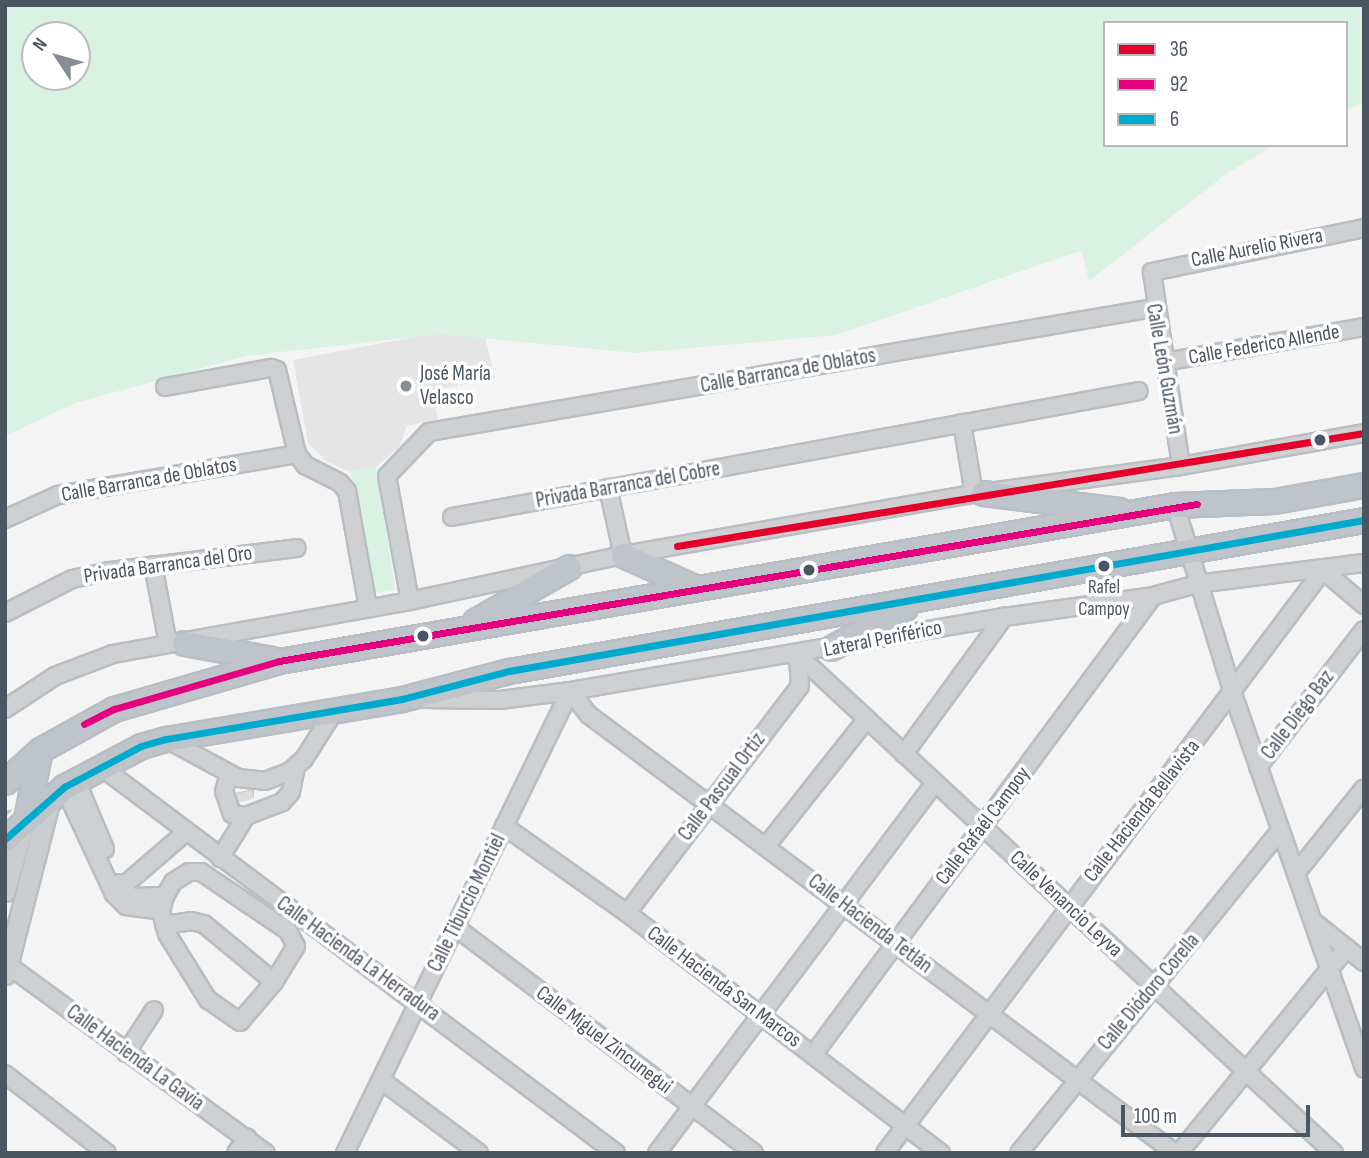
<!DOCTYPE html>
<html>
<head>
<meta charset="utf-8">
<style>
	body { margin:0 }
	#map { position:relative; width:1369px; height:1158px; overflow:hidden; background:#f4f4f4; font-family:"Sofia Sans Condensed",sans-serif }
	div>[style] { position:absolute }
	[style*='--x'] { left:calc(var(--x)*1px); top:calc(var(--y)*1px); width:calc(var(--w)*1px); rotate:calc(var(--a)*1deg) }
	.education>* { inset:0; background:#e6e5e6 }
	.green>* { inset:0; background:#d9f2e3; transform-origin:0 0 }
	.shadow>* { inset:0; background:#0003 }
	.building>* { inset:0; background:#ddddde; transform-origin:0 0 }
	.roads { filter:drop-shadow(2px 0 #b9bec3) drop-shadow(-2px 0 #b9bec3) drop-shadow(0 2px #b9bec3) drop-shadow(0 -2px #b9bec3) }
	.minor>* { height:16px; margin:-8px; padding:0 8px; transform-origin:8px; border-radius:8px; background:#ced0d2 }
	.major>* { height:19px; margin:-9.5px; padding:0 9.5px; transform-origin:9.5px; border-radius:9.5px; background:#caced1 }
	.highway>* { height:23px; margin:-11.5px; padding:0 11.5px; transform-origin:11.5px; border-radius:11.5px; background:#bec4c9 }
	.bus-1>* { height:7px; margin:-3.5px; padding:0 3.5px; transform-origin:3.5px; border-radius:3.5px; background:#e4002b }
	.bus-2>* { height:7px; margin:-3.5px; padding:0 3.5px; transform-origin:3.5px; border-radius:3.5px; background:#e5007d }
	.bus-3>* { height:7px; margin:-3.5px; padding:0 3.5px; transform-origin:3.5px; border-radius:3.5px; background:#00a9ce }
	.dots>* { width:19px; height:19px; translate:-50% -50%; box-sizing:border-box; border:4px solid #fff; border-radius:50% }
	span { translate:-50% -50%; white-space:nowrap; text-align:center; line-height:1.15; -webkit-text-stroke:7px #fff; paint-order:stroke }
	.bus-label { font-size:19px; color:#4a5661 }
	.street-label { font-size:21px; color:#4a5661 }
	.poi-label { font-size:21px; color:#4a5661 }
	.left { translate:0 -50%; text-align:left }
	.frame { position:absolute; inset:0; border:7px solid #4a5661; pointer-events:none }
	.legend { position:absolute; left:1103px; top:21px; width:245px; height:126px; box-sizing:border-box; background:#fff; border:2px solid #b7bbc0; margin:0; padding:9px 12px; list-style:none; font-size:21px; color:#4a5661 }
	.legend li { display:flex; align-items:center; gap:14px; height:35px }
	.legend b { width:35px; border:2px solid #b7bbc0 }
	.north { position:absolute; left:21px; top:21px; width:70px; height:70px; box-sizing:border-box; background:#fff; border:2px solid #b7bbc0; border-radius:50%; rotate:306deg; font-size:19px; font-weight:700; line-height:28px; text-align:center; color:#4a5661 }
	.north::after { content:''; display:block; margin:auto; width:24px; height:32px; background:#868d94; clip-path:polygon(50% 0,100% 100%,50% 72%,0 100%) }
	.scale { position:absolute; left:1121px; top:1105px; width:189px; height:32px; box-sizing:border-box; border:4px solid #4a5661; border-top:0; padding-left:9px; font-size:21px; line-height:24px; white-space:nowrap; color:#4a5661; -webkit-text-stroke:5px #fff; paint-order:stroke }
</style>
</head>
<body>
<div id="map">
	<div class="education">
		<div style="clip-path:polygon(482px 324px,495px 378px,432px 391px,438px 419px,407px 426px,399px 447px,376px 467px,350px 472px,326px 461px,308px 443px,293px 360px)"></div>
	</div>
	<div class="green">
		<div style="clip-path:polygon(evenodd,5px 5px,1364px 5px,1364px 103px,1346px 110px,1346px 23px,1105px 23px,1105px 145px,1274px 145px,1226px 174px,1089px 281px,1082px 252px,1077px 252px,836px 335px,635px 353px,441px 334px,246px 356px,75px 403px,5px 436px,5px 5px,35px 35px,77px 35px,77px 77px,35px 77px,35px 35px)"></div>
		<div style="left:376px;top:467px;width:124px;height:26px;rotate:81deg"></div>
	</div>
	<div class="shadow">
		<div style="clip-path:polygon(254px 789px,254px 797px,233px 795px,235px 793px)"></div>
		<div style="clip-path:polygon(13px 809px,5px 818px,5px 811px)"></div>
	</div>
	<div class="building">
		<div style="left:252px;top:790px;width:9px;height:21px;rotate:77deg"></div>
	</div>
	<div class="roads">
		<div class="minor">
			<div style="--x:1164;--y:362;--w:203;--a:-9.9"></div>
			<div style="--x:165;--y:387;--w:108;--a:-10.2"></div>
			<div style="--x:271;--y:368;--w:6;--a:18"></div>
			<div style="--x:277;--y:370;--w:86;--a:76.6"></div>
			<div style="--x:297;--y:454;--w:14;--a:54"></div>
			<div style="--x:305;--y:465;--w:39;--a:27"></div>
			<div style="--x:340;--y:483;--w:11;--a:49"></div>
			<div style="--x:347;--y:491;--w:119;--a:79.8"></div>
			<div style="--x:962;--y:423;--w:72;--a:80.4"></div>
			<div style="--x:1181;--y:466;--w:196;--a:-98.5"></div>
			<div style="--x:1152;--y:272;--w:217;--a:-11.7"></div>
			<div style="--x:608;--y:488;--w:69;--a:77.4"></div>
			<div style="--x:1175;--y:505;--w:198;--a:72.9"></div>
			<div style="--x:1233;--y:694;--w:397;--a:70.7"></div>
			<div style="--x:452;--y:517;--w:698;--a:-10.39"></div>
			<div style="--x:5;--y:519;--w:58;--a:-24.4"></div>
			<div style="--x:58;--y:495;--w:242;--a:-9.7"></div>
			<div style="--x:153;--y:565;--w:80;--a:79.2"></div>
			<div style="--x:410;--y:601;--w:127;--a:-100.4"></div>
			<div style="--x:387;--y:476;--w:61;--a:-46.3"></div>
			<div style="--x:429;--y:432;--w:736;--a:-9.71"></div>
			<div style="--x:5;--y:613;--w:75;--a:-26.9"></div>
			<div style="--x:72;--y:579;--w:39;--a:-12"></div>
			<div style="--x:110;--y:571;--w:188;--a:-7"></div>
			<div style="--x:798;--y:655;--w:732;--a:42.9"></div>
			<div style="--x:425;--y:699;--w:75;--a:0.8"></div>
			<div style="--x:500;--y:700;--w:71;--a:-7.3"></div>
			<div style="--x:570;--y:691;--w:440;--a:-9.7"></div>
			<div style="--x:1004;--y:617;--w:150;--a:-8"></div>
			<div style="--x:1153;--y:596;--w:46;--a:-15.3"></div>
			<div style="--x:1197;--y:584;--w:168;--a:-7.2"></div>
			<div style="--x:5;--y:709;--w:60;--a:-33.4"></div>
			<div style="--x:55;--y:676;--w:62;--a:-20.8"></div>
			<div style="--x:113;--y:654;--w:302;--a:-10.1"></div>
			<div style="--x:410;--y:601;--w:218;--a:-12.2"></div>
			<div style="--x:623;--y:555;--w:356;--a:-9.9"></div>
			<div style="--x:974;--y:494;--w:209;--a:-7.7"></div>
			<div style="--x:1181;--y:466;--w:186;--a:-10.2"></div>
			<div style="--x:166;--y:739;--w:82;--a:28.4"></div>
			<div style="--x:238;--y:778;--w:27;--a:6"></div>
			<div style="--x:265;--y:781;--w:26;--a:-21"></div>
			<div style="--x:289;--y:772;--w:20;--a:-41"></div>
			<div style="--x:304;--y:759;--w:58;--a:-57.7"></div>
			<div style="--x:904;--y:754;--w:170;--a:-53.9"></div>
			<div style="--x:100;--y:766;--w:645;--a:36.87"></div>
			<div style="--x:1258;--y:767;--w:173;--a:-52.3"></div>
			<div style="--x:229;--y:774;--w:18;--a:106"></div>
			<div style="--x:224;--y:791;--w:24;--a:71"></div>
			<div style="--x:232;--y:814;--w:14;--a:8"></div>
			<div style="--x:246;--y:816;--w:39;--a:-21"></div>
			<div style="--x:282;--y:802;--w:13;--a:-48"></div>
			<div style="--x:291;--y:792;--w:25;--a:-79"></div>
			<div style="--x:76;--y:780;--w:75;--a:67.2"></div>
			<div style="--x:64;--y:787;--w:118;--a:65"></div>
			<div style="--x:114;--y:894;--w:17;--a:45"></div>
			<div style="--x:126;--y:906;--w:35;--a:8"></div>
			<div style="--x:504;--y:826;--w:151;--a:35.3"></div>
			<div style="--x:627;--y:913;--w:395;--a:37.4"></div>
			<div style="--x:767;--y:845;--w:161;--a:-51.6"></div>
			<div style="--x:220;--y:858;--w:49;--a:-58.2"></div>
			<div style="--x:189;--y:872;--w:12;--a:0"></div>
			<div style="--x:201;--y:872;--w:105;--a:34.1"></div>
			<div style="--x:288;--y:931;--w:17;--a:62"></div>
			<div style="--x:296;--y:946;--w:42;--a:121.4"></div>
			<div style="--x:274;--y:982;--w:52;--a:130.4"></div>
			<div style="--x:240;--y:1022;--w:39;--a:-145"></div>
			<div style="--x:208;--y:1000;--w:78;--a:-121.8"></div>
			<div style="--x:167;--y:934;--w:24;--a:-105"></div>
			<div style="--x:161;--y:911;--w:16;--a:-75"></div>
			<div style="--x:165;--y:896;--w:16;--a:-60"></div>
			<div style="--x:173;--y:882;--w:19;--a:-32"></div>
			<div style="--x:1297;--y:872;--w:107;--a:-51.4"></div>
			<div style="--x:119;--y:883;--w:18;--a:49"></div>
			<div style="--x:131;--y:897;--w:34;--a:-2"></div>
			<div style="--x:114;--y:894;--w:95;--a:-40.7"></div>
			<div style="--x:627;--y:913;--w:285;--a:-52.7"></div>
			<div style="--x:800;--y:686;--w:31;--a:-94"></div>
			<div style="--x:1314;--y:922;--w:64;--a:38.7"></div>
			<div style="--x:164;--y:925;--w:27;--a:-8"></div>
			<div style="--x:191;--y:921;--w:13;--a:13"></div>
			<div style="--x:204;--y:924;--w:91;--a:39.6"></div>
			<div style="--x:454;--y:926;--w:376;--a:37.1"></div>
			<div style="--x:5;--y:963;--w:323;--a:36.1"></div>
			<div style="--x:126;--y:1053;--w:51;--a:-56.9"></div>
			<div style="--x:813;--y:1055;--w:571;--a:-53.47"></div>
			<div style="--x:5;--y:1074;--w:129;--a:37.8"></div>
			<div style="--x:381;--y:1080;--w:122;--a:36.7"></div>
			<div style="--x:236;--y:1153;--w:19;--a:-54"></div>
			<div style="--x:345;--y:1153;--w:514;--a:-64.03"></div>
			<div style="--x:570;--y:691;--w:31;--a:52"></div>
			<div style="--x:589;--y:715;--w:732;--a:36.78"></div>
			<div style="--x:657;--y:1153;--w:463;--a:-53.1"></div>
			<div style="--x:885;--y:1153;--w:729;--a:-53.08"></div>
			<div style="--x:1323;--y:570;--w:54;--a:40.5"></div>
			<div style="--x:1019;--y:1153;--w:414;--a:-51"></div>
			<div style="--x:1179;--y:1153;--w:265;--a:-50.7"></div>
		</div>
		<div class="major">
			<div style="--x:5;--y:891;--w:75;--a:-74.5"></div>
			<div style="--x:5;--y:974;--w:181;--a:-75.6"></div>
		</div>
		<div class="highway">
			<div style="--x:983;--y:493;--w:137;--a:7.1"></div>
			<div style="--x:623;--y:555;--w:78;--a:24.3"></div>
			<div style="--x:475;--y:621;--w:108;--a:-29.9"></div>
			<div style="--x:184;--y:643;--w:89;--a:10.3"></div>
			<div style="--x:831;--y:648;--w:84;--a:-28.4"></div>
			<div style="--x:5;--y:782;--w:47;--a:-42.4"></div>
			<div style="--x:40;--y:750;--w:85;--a:-29"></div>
			<div style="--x:114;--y:709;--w:172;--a:-16.2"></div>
			<div style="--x:279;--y:661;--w:909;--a:-9.88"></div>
			<div style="--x:1175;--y:505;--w:99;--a:-2.3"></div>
			<div style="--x:1274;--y:501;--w:91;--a:-10.1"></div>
			<div style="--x:26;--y:818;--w:69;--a:-78.4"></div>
			<div style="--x:5;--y:839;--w:79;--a:-41.4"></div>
			<div style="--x:64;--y:787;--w:87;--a:-28"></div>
			<div style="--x:141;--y:746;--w:26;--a:-16"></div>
			<div style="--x:166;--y:739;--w:239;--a:-9.6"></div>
			<div style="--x:402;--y:699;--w:111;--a:-14.7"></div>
			<div style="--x:509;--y:671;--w:868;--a:-10.02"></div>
		</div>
	</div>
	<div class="bus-1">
		<div style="--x:677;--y:546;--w:696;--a:-9.34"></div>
	</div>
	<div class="bus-2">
		<div style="--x:84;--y:724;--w:34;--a:-27"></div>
		<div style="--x:114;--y:709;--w:172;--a:-16.2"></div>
		<div style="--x:279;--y:661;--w:931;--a:-9.71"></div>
	</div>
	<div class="bus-3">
		<div style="--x:5;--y:839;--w:79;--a:-41.4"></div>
		<div style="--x:64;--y:787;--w:87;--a:-28"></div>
		<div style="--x:141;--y:746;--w:26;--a:-16"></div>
		<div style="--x:166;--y:739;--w:239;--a:-9.6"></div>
		<div style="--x:402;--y:699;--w:111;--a:-14.7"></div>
		<div style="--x:509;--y:671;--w:868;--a:-10.02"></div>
	</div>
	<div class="dots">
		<div style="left:406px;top:386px;background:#868d94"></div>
		<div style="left:1320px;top:440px;background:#4a5661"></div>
		<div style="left:1104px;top:566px;background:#4a5661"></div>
		<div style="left:809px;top:570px;background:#4a5661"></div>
		<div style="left:423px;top:636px;background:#4a5661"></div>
	</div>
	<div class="bus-label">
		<span style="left:1104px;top:599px">Rafel<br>Campoy</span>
	</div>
	<div class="street-label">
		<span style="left:1257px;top:248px;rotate:-11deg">Calle Aurelio Rivera</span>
		<span style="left:1264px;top:345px;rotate:-10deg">Calle Federico Allende</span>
		<span style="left:1164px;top:369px;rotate:80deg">Calle León Guzmán</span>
		<span style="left:788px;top:371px;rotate:-10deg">Calle Barranca de Oblatos</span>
		<span style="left:149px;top:480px;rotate:-10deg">Calle Barranca de Oblatos</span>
		<span style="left:628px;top:485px;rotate:-10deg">Privada Barranca del Cobre</span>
		<span style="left:168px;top:565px;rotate:-8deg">Privada Barranca del Oro</span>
		<span style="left:883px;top:639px;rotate:-11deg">Lateral Periférico</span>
		<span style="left:1298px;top:715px;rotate:-53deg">Calle Diego Baz</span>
		<span style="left:722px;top:787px;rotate:-53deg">Calle Pascual Ortiz</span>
		<span style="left:1142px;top:811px;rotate:-52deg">Calle Hacienda Bellavista</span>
		<span style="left:983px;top:826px;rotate:-53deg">Calle Rafaél Campoy</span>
		<span style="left:467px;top:903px;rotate:-64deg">Calle Tiburcio Montiel</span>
		<span style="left:1066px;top:904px;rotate:43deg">Calle Venancio Leyva</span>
		<span style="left:870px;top:924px;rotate:37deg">Calle Hacienda Tetlán</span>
		<span style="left:358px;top:959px;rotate:36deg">Calle Hacienda La Herradura</span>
		<span style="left:724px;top:987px;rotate:37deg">Calle Hacienda San Marcos</span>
		<span style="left:1149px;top:992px;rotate:-50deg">Calle Diódoro Corella</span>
		<span style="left:604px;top:1040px;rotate:37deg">Calle Miguel Zincunegui</span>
		<span style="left:135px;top:1058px;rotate:36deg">Calle Hacienda La Gavia</span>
	</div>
	<div class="poi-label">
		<span class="left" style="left:420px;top:386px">José María<br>Velasco</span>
	</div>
	<div class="frame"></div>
	<ul class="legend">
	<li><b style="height:9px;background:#e4002b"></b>36</li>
	<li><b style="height:9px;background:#e5007d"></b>92</li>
	<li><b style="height:9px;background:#00a9ce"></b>6</li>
	</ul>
	<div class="north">N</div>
	<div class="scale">100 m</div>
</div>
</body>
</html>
